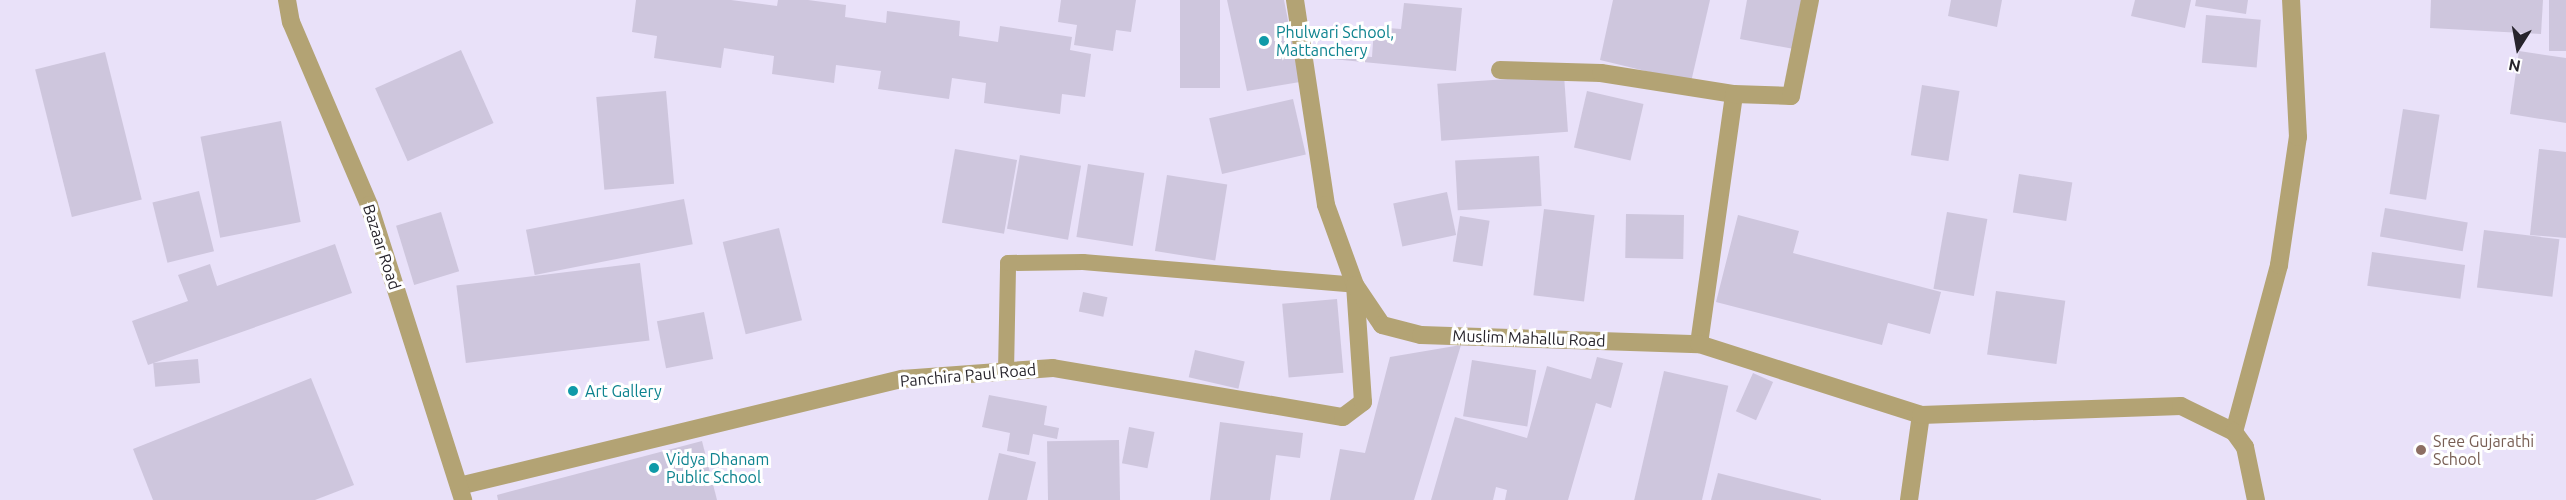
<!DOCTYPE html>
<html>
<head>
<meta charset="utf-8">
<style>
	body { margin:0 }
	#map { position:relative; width:2566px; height:500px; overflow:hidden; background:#e9e1f9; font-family:Ubuntu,sans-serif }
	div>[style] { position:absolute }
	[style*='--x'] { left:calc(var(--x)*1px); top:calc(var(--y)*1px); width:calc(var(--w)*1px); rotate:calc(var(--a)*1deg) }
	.building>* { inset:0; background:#cec6dd; transform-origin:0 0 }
	.service>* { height:16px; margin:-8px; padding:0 8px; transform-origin:8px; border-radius:8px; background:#b3a374 }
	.minor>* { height:18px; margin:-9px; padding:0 9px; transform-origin:9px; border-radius:9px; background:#b3a374 }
	.tertiary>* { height:18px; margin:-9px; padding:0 9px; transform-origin:9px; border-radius:9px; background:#b3a374 }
	.dots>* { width:16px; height:16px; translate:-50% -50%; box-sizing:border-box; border:3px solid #fff; border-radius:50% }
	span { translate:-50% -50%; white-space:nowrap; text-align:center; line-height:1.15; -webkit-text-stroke:6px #fff; paint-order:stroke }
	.culture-label { font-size:16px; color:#0d838f }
	.left { translate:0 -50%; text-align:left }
	.street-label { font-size:16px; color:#27242c }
	.education-label { font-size:16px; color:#785e54 }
	.north { position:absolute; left:2488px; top:18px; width:60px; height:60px; -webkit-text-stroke:4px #fff; paint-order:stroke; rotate:191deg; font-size:16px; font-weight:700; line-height:24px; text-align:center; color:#27242c }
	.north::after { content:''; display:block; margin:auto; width:21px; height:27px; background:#27242c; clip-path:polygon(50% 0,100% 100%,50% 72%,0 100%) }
</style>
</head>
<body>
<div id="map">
	<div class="building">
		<div style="clip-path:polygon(636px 0,731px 0,777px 6px,778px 0,808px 0,846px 5px,845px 17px,886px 23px,887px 11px,960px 21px,959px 36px,998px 42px,1000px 26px,1072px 37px,1070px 50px,1091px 54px,1085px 97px,1062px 94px,1060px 114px,984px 103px,986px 83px,952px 78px,949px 99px,878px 89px,881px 71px,836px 65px,834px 83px,772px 74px,774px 56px,724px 48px,721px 68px,654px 58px,657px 36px,632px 32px)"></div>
		<div style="clip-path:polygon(1061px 0,1136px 0,1131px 32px,1116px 30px,1113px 51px,1074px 45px,1077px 25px,1058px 22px)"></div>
		<div style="left:1180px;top:0;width:40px;height:88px"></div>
		<div style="clip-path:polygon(1227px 0,1284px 0,1300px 82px,1247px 91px)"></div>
		<div style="clip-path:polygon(1613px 0,1710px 0,1691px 82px,1600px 60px)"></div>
		<div style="clip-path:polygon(1747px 0,1803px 0,1794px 49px,1740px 39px)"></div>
		<div style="clip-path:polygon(1951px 0,2002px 0,1997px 27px,1948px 16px)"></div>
		<div style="clip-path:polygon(2135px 0,2191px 0,2185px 28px,2131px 16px)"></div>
		<div style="clip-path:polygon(2196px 0,2248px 0,2246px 14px,2195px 6px)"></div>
		<div style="clip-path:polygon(2431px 0,2543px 0,2541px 34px,2430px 28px)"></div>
		<div style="left:2549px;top:0;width:17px;height:51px"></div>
		<div style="clip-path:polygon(1404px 3px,1462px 8px,1456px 71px,1332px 59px,1333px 54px,1372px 57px,1374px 27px,1401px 29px)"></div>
		<div style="left:2206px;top:15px;width:55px;height:48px;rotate:5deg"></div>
		<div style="left:461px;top:50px;width:80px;height:94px;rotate:66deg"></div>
		<div style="clip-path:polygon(2519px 51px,2566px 58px,2566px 123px,2510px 114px)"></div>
		<div style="left:105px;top:52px;width:152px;height:72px;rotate:76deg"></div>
		<div style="left:1564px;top:75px;width:57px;height:127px;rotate:86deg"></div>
		<div style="left:1922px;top:85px;width:38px;height:71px;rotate:9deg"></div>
		<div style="left:666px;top:91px;width:93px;height:70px;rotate:85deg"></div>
		<div style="left:1587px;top:91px;width:58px;height:58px;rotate:13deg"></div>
		<div style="left:1293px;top:99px;width:57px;height:86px;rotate:77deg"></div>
		<div style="left:2403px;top:109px;width:37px;height:86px;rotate:9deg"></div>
		<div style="left:281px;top:121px;width:103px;height:82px;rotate:79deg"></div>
		<div style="left:955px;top:149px;width:63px;height:75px;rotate:10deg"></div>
		<div style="clip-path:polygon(2539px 149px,2566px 152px,2566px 238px,2530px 235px)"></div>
		<div style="left:1020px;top:155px;width:62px;height:75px;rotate:10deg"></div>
		<div style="left:1539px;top:156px;width:50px;height:84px;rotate:87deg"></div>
		<div style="left:1088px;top:164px;width:57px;height:74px;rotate:9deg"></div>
		<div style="left:2019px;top:174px;width:54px;height:39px;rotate:9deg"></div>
		<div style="left:1167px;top:175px;width:61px;height:77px;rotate:9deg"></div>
		<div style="left:199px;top:191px;width:62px;height:48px;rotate:76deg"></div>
		<div style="left:1447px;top:192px;width:44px;height:55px;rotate:78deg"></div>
		<div style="left:684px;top:199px;width:46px;height:161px;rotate:79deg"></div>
		<div style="left:2385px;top:208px;width:84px;height:29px;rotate:10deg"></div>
		<div style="left:1544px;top:209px;width:51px;height:87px;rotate:7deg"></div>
		<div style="left:441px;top:212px;width:62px;height:47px;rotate:73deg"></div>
		<div style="left:1947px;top:212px;width:41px;height:78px;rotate:10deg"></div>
		<div style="left:1626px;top:214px;width:58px;height:44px;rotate:1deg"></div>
		<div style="clip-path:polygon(1738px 215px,1799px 231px,1793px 253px,1941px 292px,1930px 334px,1888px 323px,1882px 345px,1716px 302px)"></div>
		<div style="left:1460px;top:216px;width:30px;height:46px;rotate:9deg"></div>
		<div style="left:779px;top:228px;width:95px;height:58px;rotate:76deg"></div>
		<div style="left:2484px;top:230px;width:76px;height:58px;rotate:7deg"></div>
		<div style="clip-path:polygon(335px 244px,352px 293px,148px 365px,132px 321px,188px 301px,178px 275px,210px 264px,217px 286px)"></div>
		<div style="left:2372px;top:252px;width:94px;height:34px;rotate:8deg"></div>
		<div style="left:640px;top:263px;width:78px;height:185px;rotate:83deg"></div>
		<div style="left:1996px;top:291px;width:70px;height:64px;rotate:8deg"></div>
		<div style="left:1083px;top:292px;width:25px;height:20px;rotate:12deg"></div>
		<div style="left:1337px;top:299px;width:74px;height:55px;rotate:85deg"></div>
		<div style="left:704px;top:312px;width:48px;height:48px;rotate:79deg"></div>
		<div style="clip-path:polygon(1461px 345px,1414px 500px,1330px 500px,1340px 449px,1365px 453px,1390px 357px)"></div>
		<div style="left:1195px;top:350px;width:51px;height:28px;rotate:13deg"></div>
		<div style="clip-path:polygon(1597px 357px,1623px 363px,1611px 408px,1596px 403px,1568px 500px,1505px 500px,1507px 490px,1496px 487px,1493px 500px,1431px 500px,1455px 417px,1527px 438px,1547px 366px,1591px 379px)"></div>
		<div style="left:198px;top:359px;width:24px;height:45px;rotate:85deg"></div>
		<div style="left:1472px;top:360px;width:65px;height:57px;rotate:9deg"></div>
		<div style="left:1664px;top:371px;width:66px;height:133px;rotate:13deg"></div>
		<div style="left:1753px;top:373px;width:22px;height:42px;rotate:24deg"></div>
		<div style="clip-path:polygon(311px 378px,354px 485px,315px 500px,153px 500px,133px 449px)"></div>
		<div style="clip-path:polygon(989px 395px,1047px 406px,1044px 425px,1059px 428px,1057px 439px,1033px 434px,1029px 455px,1007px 451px,1010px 433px,982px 427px)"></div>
		<div style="clip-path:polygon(1220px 422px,1303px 433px,1300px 458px,1276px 455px,1270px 500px,1210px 500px)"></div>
		<div style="left:1129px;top:427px;width:26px;height:37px;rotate:11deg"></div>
		<div style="left:1119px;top:440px;width:60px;height:72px;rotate:89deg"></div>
		<div style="clip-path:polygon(702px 441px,717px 500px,498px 500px,497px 495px)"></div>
		<div style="clip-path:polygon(999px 453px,1036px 462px,1027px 500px,988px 500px)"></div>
		<div style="clip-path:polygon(1718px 473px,1821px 499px,1821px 500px,1711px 500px)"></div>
	</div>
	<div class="service">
		<div style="--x:1006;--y:372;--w:109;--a:-88.9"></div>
		<div style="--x:1008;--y:263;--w:75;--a:-0.8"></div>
		<div style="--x:1083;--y:262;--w:273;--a:4.8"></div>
	</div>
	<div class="minor">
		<div style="--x:1500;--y:70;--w:101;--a:1.7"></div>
		<div style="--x:1601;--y:73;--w:135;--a:9"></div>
		<div style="--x:1699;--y:344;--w:252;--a:-82"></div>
		<div style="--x:1734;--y:94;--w:57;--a:2"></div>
		<div style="--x:1791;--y:96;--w:98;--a:-78.8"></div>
		<div style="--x:2234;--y:432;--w:173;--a:-74.9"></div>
		<div style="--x:2279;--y:265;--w:129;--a:-81.6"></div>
		<div style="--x:2298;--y:137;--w:137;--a:-92.9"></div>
		<div style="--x:459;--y:486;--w:456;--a:-13.6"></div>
		<div style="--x:902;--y:379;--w:151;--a:-4.2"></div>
		<div style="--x:1053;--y:368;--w:294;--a:9.6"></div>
		<div style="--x:1343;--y:417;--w:25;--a:-37"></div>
		<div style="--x:1363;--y:402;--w:117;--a:-93.9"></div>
		<div style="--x:1909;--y:500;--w:86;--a:-82"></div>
	</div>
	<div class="tertiary">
		<div style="--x:287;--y:0;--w:22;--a:80"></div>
		<div style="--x:291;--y:22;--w:199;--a:66.9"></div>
		<div style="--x:369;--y:205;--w:310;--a:72.3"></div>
		<div style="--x:1295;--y:0;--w:207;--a:81.4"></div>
		<div style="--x:1326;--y:205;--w:85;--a:70.1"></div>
		<div style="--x:1355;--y:285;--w:48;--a:56"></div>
		<div style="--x:1382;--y:325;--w:40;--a:14.4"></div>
		<div style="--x:1421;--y:335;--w:278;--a:1.9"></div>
		<div style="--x:1699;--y:344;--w:233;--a:17.7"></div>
		<div style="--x:1921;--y:415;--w:260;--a:-2"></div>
		<div style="--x:2181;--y:406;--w:59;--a:26.1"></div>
		<div style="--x:2234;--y:432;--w:19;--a:54"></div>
		<div style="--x:2245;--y:447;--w:54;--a:78.3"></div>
	</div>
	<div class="dots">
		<div style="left:1264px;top:41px;background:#0f9aa8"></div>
		<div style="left:573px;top:391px;background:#0f9aa8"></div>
		<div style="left:2421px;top:450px;background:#8d6e63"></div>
		<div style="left:654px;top:468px;background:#0f9aa8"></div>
	</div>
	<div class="culture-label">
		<span class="left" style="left:1276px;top:41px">Phulwari School,<br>Mattanchery</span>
		<span class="left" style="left:585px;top:391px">Art Gallery</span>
		<span class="left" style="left:666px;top:468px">Vidya Dhanam<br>Public School</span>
	</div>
	<div class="street-label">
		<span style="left:382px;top:247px;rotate:72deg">Bazaar Road</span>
		<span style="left:1529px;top:338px;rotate:2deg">Muslim Mahallu Road</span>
		<span style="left:968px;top:375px;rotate:-5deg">Panchira Paul Road</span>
	</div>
	<div class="education-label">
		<span class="left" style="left:2433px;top:450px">Sree Gujarathi<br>School</span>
	</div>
	<div class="north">N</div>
</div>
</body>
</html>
